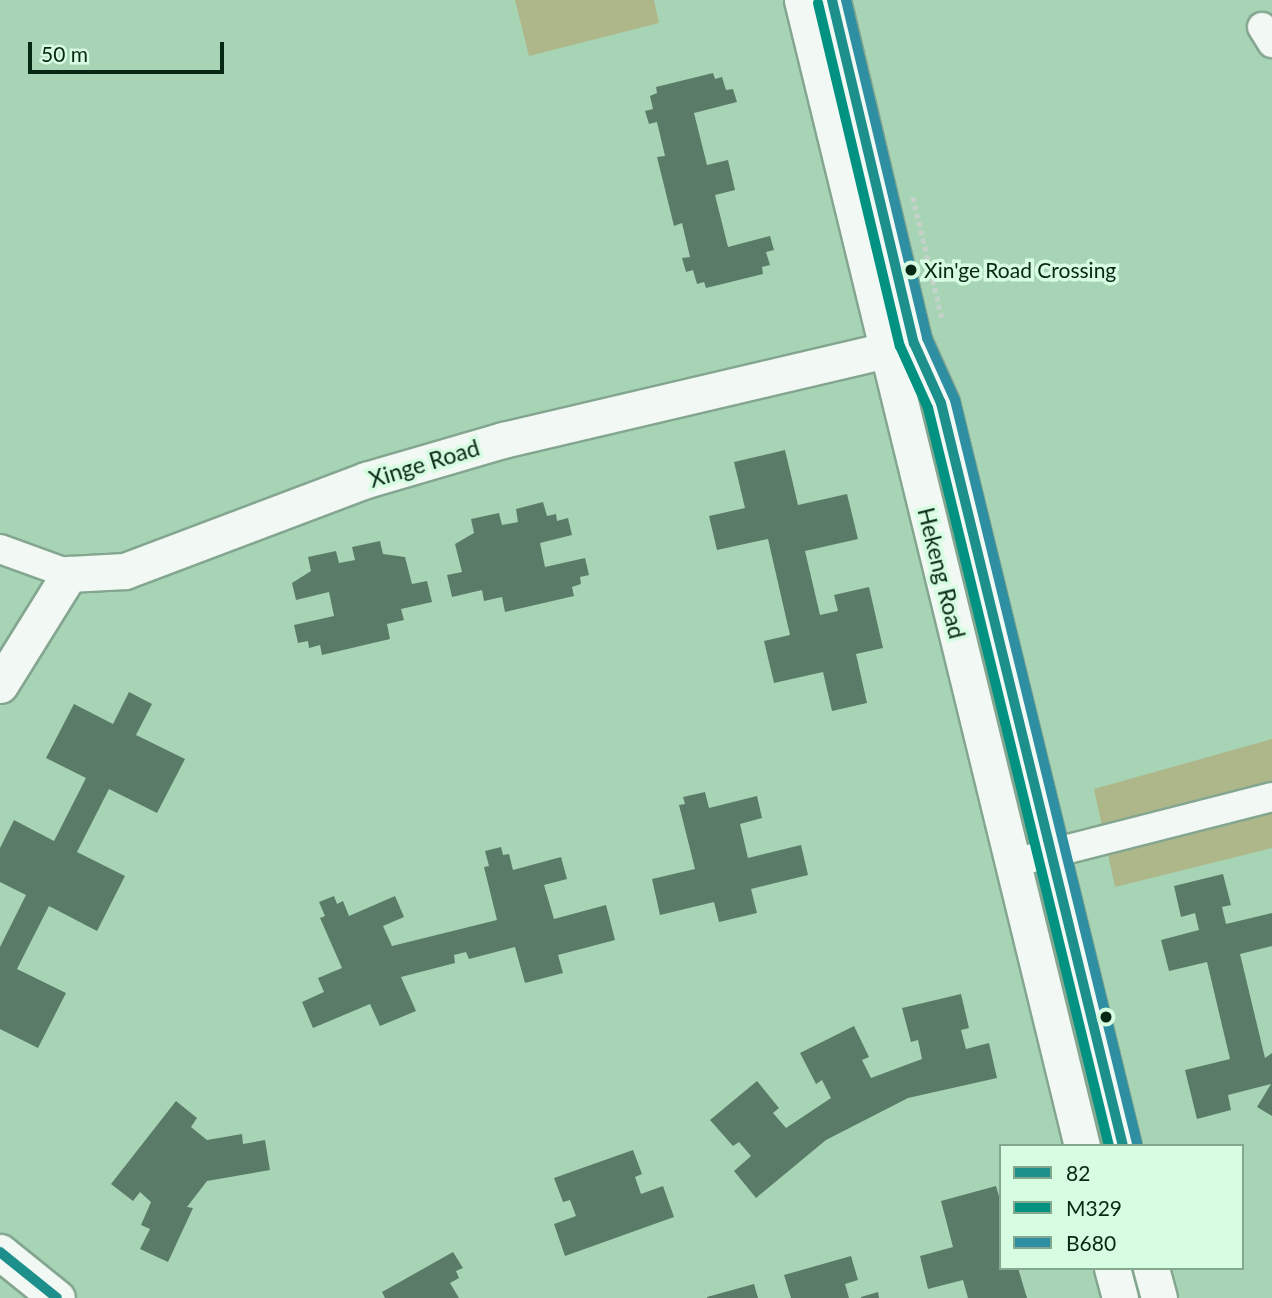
<!DOCTYPE html>
<html>
<head>
<meta charset="utf-8">
<style>
	body { margin:0 }
	#map { position:relative; width:1272px; height:1298px; overflow:hidden; background:#a8d4b6; font-family:Lato,sans-serif }
	div>[style] { position:absolute }
	[style*='--x'] { left:calc(var(--x)*1px); top:calc(var(--y)*1px); width:calc(var(--w)*1px); rotate:calc(var(--a)*1deg) }
	.green>* { inset:0; background:#adb789 }
	.building>* { inset:0; background:#5a7b67 }
	.path>* { height:4.5px; margin-top:-2.25px; transform-origin:0; background:repeating-linear-gradient(90deg,#c4d2c9 0 5px,transparent 0 8.5px) }
	.roads { filter:drop-shadow(2px 0 #84a690) drop-shadow(-2px 0 #84a690) drop-shadow(0 2px #84a690) drop-shadow(0 -2px #84a690) }
	.minor>* { height:28px; margin:-14px; padding:0 14px; transform-origin:14px; border-radius:14px; background:#f2f9f4 }
	.tertiary>* { height:35px; margin:-17.5px; padding:0 17.5px; transform-origin:17.5px; border-radius:17.5px; background:#f2f9f4 }
	.bus-1>* { height:10px; margin:-5px; padding:0 5px; transform-origin:5px; border-radius:5px; background:#1d908c }
	.bus-2>* { height:10px; margin:-5px; padding:0 5px; transform-origin:5px; border-radius:5px; background:#029281 }
	.bus-3>* { height:10px; margin:-5px; padding:0 5px; transform-origin:5px; border-radius:5px; background:#2d8fa1 }
	.dots>* { width:19px; height:19px; translate:-50% -50%; box-sizing:border-box; border:4px solid #d6fce1; border-radius:50% }
	span { translate:-50% -50%; white-space:nowrap; text-align:center; line-height:1.15; -webkit-text-stroke:7px #d6fce1; paint-order:stroke }
	.bus-label { font-size:21px; color:#072815 }
	.left { translate:0 -50%; text-align:left }
	.street-label { font-size:23px; color:#072815 }
	.legend { position:absolute; left:999px; top:1144px; width:245px; height:126px; box-sizing:border-box; background:#d6fce1; border:2px solid #83a78f; margin:0; padding:9px 12px; list-style:none; font-size:21px; color:#072815 }
	.legend li { display:flex; align-items:center; gap:14px; height:35px }
	.legend b { width:35px; border:2px solid #83a78f }
	.scale { position:absolute; left:28px; top:42px; width:196px; height:32px; box-sizing:border-box; border:4px solid #072815; border-top:0; padding-left:9px; font-size:21px; line-height:24px; white-space:nowrap; color:#072815; -webkit-text-stroke:5px #d6fce1; paint-order:stroke }
</style>
</head>
<body>
<div id="map">
	<div class="green">
		<div style="clip-path:polygon(515px 0,654px 0,659px 23px,529px 56px)"></div>
		<div style="clip-path:polygon(1272px 739px,1272px 848px,1115px 887px,1094px 789px)"></div>
	</div>
	<div class="building">
		<div style="clip-path:polygon(713px 73px,715px 79px,722px 77px,726px 90px,733px 89px,737px 102px,694px 113px,707px 165px,728px 160px,735px 190px,715px 195px,728px 247px,770px 236px,774px 250px,766px 252px,770px 265px,762px 267px,763px 274px,706px 288px,704px 282px,697px 284px,693px 270px,686px 272px,682px 258px,690px 257px,682px 223px,674px 226px,657px 157px,665px 156px,657px 122px,649px 124px,645px 111px,653px 109px,650px 96px,657px 93px,656px 87px)"></div>
		<div style="clip-path:polygon(785px 450px,798px 505px,847px 494px,858px 539px,805px 551px,820px 615px,838px 611px,834px 595px,869px 587px,883px 648px,856px 654px,867px 703px,832px 711px,823px 672px,774px 683px,764px 641px,790px 635px,768px 539px,717px 550px,709px 516px,745px 508px,734px 462px)"></div>
		<div style="clip-path:polygon(543px 502px,547px 516px,556px 514px,557px 521px,568px 518px,572px 535px,540px 543px,545px 567px,585px 558px,589px 575px,580px 577px,581px 584px,572px 587px,574px 596px,505px 612px,502px 597px,484px 601px,482px 590px,452px 597px,447px 575px,462px 572px,455px 544px,474px 533px,471px 519px,499px 513px,502px 525px,518px 522px,516px 509px)"></div>
		<div style="clip-path:polygon(380px 541px,383px 554px,405px 557px,412px 584px,427px 581px,432px 602px,401px 609px,404px 620px,387px 624px,390px 639px,322px 655px,320px 645px,309px 648px,308px 641px,298px 643px,294px 625px,334px 616px,329px 592px,296px 600px,292px 583px,311px 571px,308px 557px,336px 551px,339px 563px,355px 560px,352px 547px)"></div>
		<div style="clip-path:polygon(129px 692px,152px 704px,136px 735px,185px 759px,157px 813px,109px 789px,77px 852px,125px 876px,97px 931px,49px 906px,17px 969px,66px 993px,38px 1048px,0 1029px,0 947px,26px 895px,0 882px,0 848px,14px 820px,54px 841px,86px 778px,46px 758px,74px 704px,113px 724px)"></div>
		<div style="clip-path:polygon(705px 792px,709px 808px,757px 796px,762px 818px,740px 824px,748px 858px,801px 845px,808px 875px,751px 889px,757px 913px,719px 922px,714px 902px,660px 915px,652px 879px,695px 869px,679px 805px,685px 804px,683px 797px)"></div>
		<div style="clip-path:polygon(501px 847px,503px 855px,509px 854px,513px 870px,561px 857px,567px 879px,544px 885px,554px 919px,606px 905px,615px 940px,558px 955px,563px 973px,525px 983px,515px 947px,469px 959px,466px 952px,454px 955px,455px 963px,401px 977px,416px 1011px,380px 1026px,370px 1004px,313px 1028px,302px 1002px,324px 992px,318px 978px,342px 968px,320px 918px,325px 916px,319px 902px,334px 896px,337px 904px,343px 901px,349px 916px,395px 896px,404px 917px,383px 926px,392px 946px,497px 920px,484px 867px,489px 866px,485px 851px)"></div>
		<div style="clip-path:polygon(1223px 874px,1231px 905px,1222px 907px,1226px 924px,1272px 913px,1272px 946px,1240px 954px,1265px 1058px,1272px 1053px,1272px 1116px,1257px 1107px,1271px 1084px,1228px 1095px,1231px 1110px,1197px 1119px,1185px 1070px,1230px 1059px,1207px 962px,1169px 971px,1161px 940px,1199px 930px,1195px 913px,1181px 917px,1174px 886px)"></div>
		<div style="clip-path:polygon(961px 994px,969px 1028px,961px 1030px,966px 1049px,989px 1043px,997px 1078px,908px 1098px,826px 1140px,756px 1198px,734px 1171px,751px 1156px,739px 1142px,733px 1146px,710px 1120px,757px 1081px,779px 1108px,773px 1113px,786px 1128px,831px 1098px,822px 1080px,816px 1084px,800px 1053px,854px 1026px,869px 1057px,862px 1060px,871px 1078px,922px 1059px,918px 1040px,911px 1042px,902px 1008px)"></div>
		<div style="clip-path:polygon(176px 1101px,197px 1118px,191px 1127px,207px 1140px,242px 1134px,243px 1144px,265px 1140px,270px 1170px,207px 1181px,187px 1207px,193px 1208px,168px 1262px,140px 1249px,150px 1229px,141px 1225px,151px 1202px,140px 1192px,133px 1201px,111px 1184px)"></div>
		<div style="clip-path:polygon(633px 1150px,642px 1174px,635px 1177px,641px 1194px,663px 1186px,674px 1217px,565px 1256px,554px 1224px,576px 1216px,570px 1200px,563px 1202px,554px 1178px)"></div>
		<div style="clip-path:polygon(996px 1186px,1001px 1203px,1001px 1268px,1018px 1268px,1027px 1298px,968px 1298px,963px 1280px,928px 1289px,920px 1256px,953px 1247px,941px 1201px)"></div>
		<div style="clip-path:polygon(453px 1252px,463px 1268px,456px 1271px,459px 1278px,450px 1283px,459px 1298px,385px 1298px,382px 1292px)"></div>
		<div style="clip-path:polygon(851px 1256px,858px 1280px,845px 1284px,849px 1298px,791px 1298px,784px 1275px)"></div>
		<div style="clip-path:polygon(754px 1284px,758px 1298px,707px 1298px,707px 1297px)"></div>
		<div style="clip-path:polygon(878px 1292px,879px 1298px,861px 1298px,861px 1297px)"></div>
	</div>
	<div class="path">
		<div style="--x:913;--y:197;--w:124;--a:76.5"></div>
	</div>
	<div class="roads">
		<div class="minor">
			<div style="--x:1262;--y:27;--w:19;--a:58"></div>
			<div style="--x:0;--y:549;--w:73;--a:19.9"></div>
			<div style="--x:1013;--y:863;--w:267;--a:-14.3"></div>
		</div>
		<div class="tertiary">
			<div style="--x:802;--y:0;--w:1180;--a:76.27"></div>
			<div style="--x:832;--y:0;--w:353;--a:76.6"></div>
			<div style="--x:914;--y:343;--w:66;--a:65.8"></div>
			<div style="--x:941;--y:403;--w:765;--a:76.24"></div>
			<div style="--x:0;--y:685;--w:131;--a:-58.1"></div>
			<div style="--x:69;--y:574;--w:56;--a:-3.1"></div>
			<div style="--x:125;--y:571;--w:258;--a:-20.7"></div>
			<div style="--x:366;--y:480;--w:143;--a:-16.3"></div>
			<div style="--x:503;--y:440;--w:419;--a:-13.2"></div>
			<div style="--x:0;--y:1252;--w:73;--a:38.9"></div>
			<div style="--x:1112;--y:1268;--w:31;--a:75"></div>
			<div style="--x:1151;--y:1268;--w:31;--a:75"></div>
		</div>
	</div>
	<div class="bus-1">
		<div style="--x:832;--y:0;--w:353;--a:76.6"></div>
		<div style="--x:914;--y:343;--w:66;--a:65.8"></div>
		<div style="--x:941;--y:403;--w:765;--a:76.24"></div>
		<div style="--x:0;--y:1252;--w:73;--a:38.9"></div>
	</div>
	<div class="bus-2">
		<div style="--x:818;--y:3;--w:353;--a:76.6"></div>
		<div style="--x:900;--y:346;--w:68;--a:65.7"></div>
		<div style="--x:928;--y:408;--w:760;--a:76.22"></div>
	</div>
	<div class="bus-3">
		<div style="--x:846;--y:0;--w:348;--a:76.5"></div>
		<div style="--x:927;--y:338;--w:68;--a:65.7"></div>
		<div style="--x:955;--y:400;--w:765;--a:76.24"></div>
	</div>
	<div class="dots">
		<div style="left:911px;top:270px;background:#072815"></div>
		<div style="left:1106px;top:1017px;background:#072815"></div>
	</div>
	<div class="bus-label">
		<span class="left" style="left:924px;top:270px">Xin'ge Road Crossing</span>
	</div>
	<div class="street-label">
		<span style="left:424px;top:463px;rotate:-17deg">Xinge Road</span>
		<span style="left:942px;top:573px;rotate:76deg">Hekeng Road</span>
	</div>
	<ul class="legend">
	<li><b style="height:9px;background:#1d908c"></b>82</li>
	<li><b style="height:9px;background:#029281"></b>M329</li>
	<li><b style="height:9px;background:#2d8fa1"></b>B680</li>
	</ul>
	<div class="scale">50 m</div>
</div>
</body>
</html>
